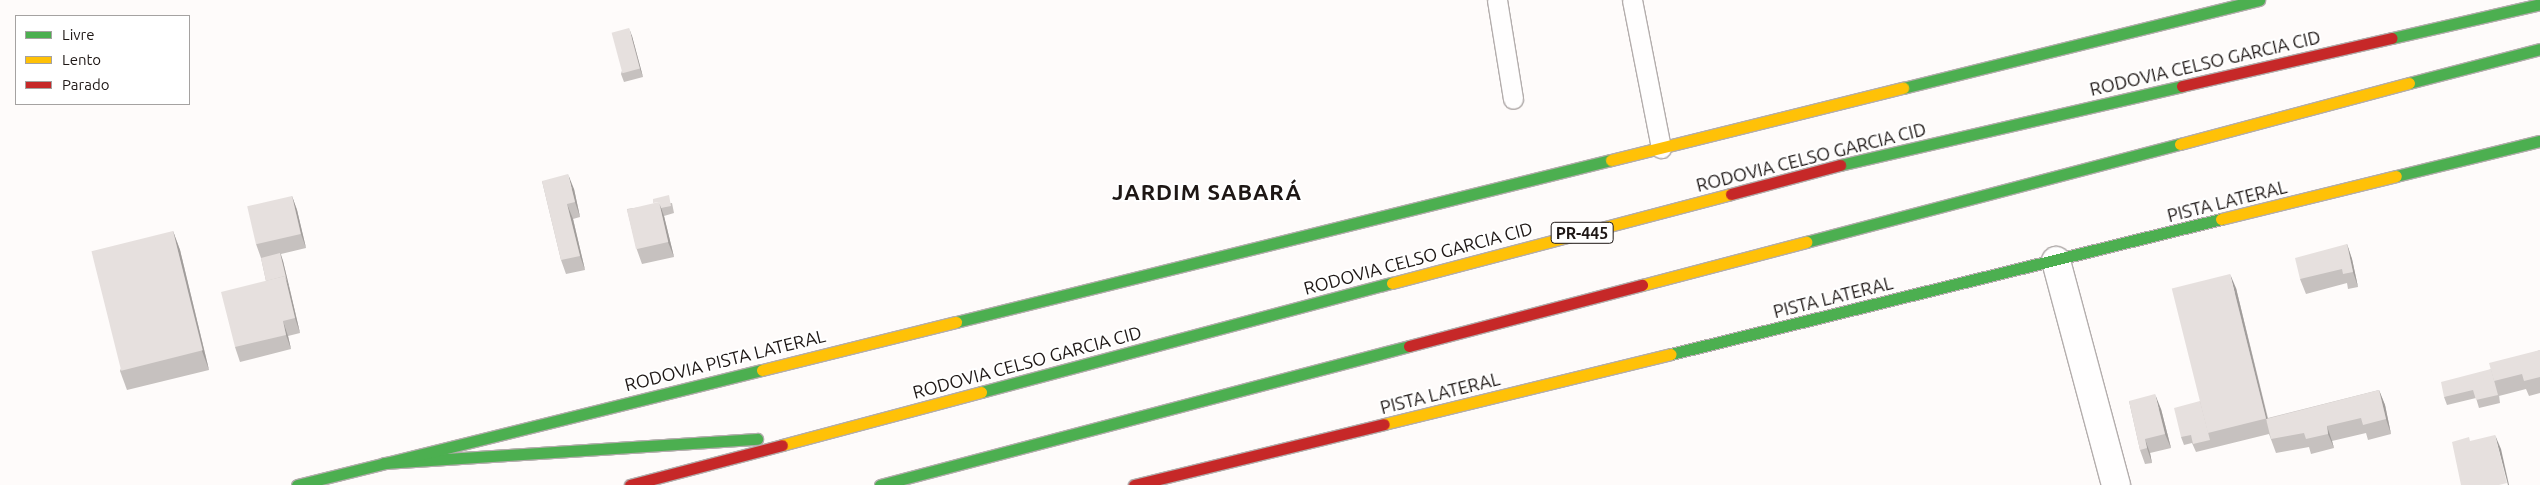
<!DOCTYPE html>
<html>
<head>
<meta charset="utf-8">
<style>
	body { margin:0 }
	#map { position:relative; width:2540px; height:485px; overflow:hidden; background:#fefbfa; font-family:Ubuntu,sans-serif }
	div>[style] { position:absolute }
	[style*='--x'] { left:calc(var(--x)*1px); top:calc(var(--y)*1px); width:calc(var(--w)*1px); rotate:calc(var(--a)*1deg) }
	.roads { filter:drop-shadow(1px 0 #b3adac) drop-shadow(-1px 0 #b3adac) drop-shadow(0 1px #b3adac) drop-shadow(0 -1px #b3adac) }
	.lane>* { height:19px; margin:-9.5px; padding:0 9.5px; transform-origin:9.5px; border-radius:9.5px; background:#fffefe }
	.street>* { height:28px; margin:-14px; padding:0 14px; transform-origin:14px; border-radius:14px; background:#fffefe }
	.fast>* { height:11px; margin:-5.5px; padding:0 5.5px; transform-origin:5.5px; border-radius:5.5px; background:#4caf50 }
	.slow>* { height:11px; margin:-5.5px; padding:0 5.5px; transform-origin:5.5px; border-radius:5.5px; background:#ffc107 }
	.jam>* { height:11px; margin:-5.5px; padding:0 5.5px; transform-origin:5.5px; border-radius:5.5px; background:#c62828 }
	.wall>* { inset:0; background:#c6c1bf }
	.shaded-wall>* { inset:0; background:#a19d9b }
	.building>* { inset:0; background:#e6e0de; transform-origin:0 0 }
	span { translate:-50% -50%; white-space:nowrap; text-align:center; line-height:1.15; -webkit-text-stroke:4px #fff; paint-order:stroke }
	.shield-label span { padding:1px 4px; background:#fff; border:1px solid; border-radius:4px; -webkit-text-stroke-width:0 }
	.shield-label { font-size:16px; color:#1e1715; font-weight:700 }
	.street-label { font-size:18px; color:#1e1715 }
	.district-label { font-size:22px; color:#1e1715; font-weight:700; letter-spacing:1px }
	.legend { position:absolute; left:15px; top:15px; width:175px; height:90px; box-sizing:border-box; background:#fff; border:1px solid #a5a2a1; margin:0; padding:6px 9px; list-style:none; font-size:15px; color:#1e1715 }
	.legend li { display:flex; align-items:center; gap:10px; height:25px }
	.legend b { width:25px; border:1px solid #a5a2a1 }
</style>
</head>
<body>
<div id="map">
	<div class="roads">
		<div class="lane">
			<div style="--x:1497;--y:0;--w:100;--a:80.8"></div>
			<div style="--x:1632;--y:0;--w:151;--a:78.9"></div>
		</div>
		<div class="street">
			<div style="--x:2056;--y:261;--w:232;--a:75"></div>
		</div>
		<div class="fast">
			<div style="--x:2392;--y:38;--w:152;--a:-12.9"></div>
			<div style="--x:2409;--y:83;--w:135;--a:-14.5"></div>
			<div style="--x:1903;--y:88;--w:367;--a:-13.9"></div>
			<div style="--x:1840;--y:165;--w:351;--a:-13"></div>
			<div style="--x:2396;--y:176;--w:148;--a:-13.7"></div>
			<div style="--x:1806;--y:242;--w:387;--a:-14.7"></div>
			<div style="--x:956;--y:322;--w:675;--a:-13.89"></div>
			<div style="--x:1671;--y:354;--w:566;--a:-13.79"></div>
			<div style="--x:981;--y:392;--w:425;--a:-14.9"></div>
			<div style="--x:384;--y:463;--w:374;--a:-3.7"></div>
			<div style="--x:297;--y:485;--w:479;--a:-13.9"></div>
			<div style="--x:880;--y:485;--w:547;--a:-14.72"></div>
		</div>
		<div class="slow">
			<div style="--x:2180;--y:144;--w:237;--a:-14.9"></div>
			<div style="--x:1611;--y:160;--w:301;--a:-13.9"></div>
			<div style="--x:2221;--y:219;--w:180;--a:-13.8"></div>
			<div style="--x:1392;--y:283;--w:350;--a:-14.7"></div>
			<div style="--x:1642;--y:285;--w:170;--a:-14.7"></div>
			<div style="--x:762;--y:370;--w:200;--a:-13.9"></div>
			<div style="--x:1384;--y:424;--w:295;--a:-13.7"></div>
			<div style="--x:782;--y:445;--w:206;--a:-14.9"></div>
		</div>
		<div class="jam">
			<div style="--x:2182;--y:86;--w:215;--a:-12.9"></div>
			<div style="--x:1731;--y:194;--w:113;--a:-14.9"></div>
			<div style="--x:1409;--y:346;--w:241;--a:-14.7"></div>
			<div style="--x:630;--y:485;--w:157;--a:-14.7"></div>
			<div style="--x:1134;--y:485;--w:257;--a:-13.7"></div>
		</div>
	</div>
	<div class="wall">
		<div style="clip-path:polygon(632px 36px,643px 77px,624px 82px,621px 74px)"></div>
		<div style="clip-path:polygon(542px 181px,574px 189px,580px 217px,573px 219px,585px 270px,566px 274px,561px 260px)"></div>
		<div style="clip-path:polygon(292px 196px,297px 210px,306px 248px,281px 254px,283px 261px,300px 333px,288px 336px,291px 349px,240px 362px,235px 347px,266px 281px,261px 258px,256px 244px)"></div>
		<div style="clip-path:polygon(672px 203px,674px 213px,664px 216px,674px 257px,642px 264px,637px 250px,627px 209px)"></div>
		<div style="clip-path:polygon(173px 231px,180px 250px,209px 370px,127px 390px,120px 371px)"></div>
		<div style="clip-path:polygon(2347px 244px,2352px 259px,2358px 287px,2348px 289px,2347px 283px,2306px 294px,2300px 279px)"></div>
		<div style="clip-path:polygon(2236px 288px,2268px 418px,2379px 390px,2385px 405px,2391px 434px,2368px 440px,2366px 433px,2332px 441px,2334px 448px,2311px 454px,2309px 447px,2276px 453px,2269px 434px,2196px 452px,2192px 443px,2184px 445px,2181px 437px,2200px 401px)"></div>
		<div style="clip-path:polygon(2540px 350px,2540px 393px,2529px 396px,2526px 389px,2499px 396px,2499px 395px,2500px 403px,2479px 408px,2476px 398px,2447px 405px,2444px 397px,2491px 369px)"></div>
		<div style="clip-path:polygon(2129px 401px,2161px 409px,2171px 448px,2150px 453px,2152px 463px,2145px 464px,2140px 450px)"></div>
	</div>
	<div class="shaded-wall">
		<div style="clip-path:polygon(629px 28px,632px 36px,643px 77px,640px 69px)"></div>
		<div style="clip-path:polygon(568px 174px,574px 189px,580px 217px,575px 202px)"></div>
		<div style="clip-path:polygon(292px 196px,297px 210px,306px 248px,301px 234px)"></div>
		<div style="clip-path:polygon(659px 202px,664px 216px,674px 257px,668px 242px)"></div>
		<div style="clip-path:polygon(567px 204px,573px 219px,585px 270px,580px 256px)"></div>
		<div style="clip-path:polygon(173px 231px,180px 250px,209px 370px,202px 351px)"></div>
		<div style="clip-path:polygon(2347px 244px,2352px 259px,2358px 287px,2353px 272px)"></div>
		<div style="clip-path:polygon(280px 253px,283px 261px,290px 290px,287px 282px)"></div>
		<div style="clip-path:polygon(2230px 274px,2236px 288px,2271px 433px,2266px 419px)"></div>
		<div style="clip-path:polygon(285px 276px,290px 290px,300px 333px,295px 318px)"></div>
		<div style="clip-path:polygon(283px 321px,288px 336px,291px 349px,286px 335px)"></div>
		<div style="clip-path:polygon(2379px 390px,2385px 405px,2391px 434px,2386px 419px)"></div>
		<div style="clip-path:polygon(2155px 394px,2161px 409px,2171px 448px,2165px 434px)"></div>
		<div style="clip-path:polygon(2327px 426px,2332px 441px,2334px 448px,2328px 434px)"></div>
		<div style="clip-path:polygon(2495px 435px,2501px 449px,2509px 485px,2508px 485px)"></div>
		<div style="clip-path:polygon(2145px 439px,2150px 453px,2152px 463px,2147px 448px)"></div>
	</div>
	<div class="building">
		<div style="left:629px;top:28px;width:42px;height:18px;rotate:75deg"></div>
		<div style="clip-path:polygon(568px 174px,575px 202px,567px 204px,580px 256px,561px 260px,542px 181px)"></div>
		<div style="clip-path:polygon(669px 195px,671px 206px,661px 208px,659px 202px,653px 203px,653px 199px)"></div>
		<div style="left:292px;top:196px;width:39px;height:46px;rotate:77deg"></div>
		<div style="left:659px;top:202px;width:41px;height:33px;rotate:77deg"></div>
		<div style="left:173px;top:231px;width:123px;height:84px;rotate:76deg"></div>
		<div style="clip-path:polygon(2347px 244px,2353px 272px,2343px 274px,2342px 269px,2300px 279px,2295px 258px)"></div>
		<div style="clip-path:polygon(280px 253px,287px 282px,285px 276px,266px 281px,261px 258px)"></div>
		<div style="left:2230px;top:274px;width:149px;height:60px;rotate:76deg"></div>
		<div style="clip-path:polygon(285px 276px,295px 318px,283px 321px,286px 335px,235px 347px,221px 292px)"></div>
		<div style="clip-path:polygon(2540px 350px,2540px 377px,2524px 381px,2522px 374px,2494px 381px,2489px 363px)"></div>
		<div style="clip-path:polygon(2491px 369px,2498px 395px,2476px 400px,2473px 390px,2444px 397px,2441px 382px)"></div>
		<div style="clip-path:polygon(2379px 390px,2386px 419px,2363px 425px,2361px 418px,2327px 426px,2328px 434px,2306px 439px,2304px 433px,2271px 439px,2266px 419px)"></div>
		<div style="clip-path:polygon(2155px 394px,2165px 434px,2145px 439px,2147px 448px,2140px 450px,2129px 401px)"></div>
		<div style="clip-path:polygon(2200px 401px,2210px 440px,2193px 444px,2191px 435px,2181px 437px,2174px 408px)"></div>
		<div style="clip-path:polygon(2495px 435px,2507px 483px,2499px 485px,2461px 485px,2452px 442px,2469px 437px,2470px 441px)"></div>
	</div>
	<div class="shield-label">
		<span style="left:1582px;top:233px">PR-445</span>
	</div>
	<div class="street-label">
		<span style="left:2205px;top:63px;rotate:-13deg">RODOVIA CELSO GARCIA CID</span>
		<span style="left:1811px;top:157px;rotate:-14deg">RODOVIA CELSO GARCIA CID</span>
		<span style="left:2227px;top:201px;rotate:-14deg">PISTA LATERAL</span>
		<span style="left:1418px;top:258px;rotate:-15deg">RODOVIA CELSO GARCIA CID</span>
		<span style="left:1833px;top:297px;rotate:-14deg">PISTA LATERAL</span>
		<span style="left:725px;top:360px;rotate:-14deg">RODOVIA PISTA LATERAL</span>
		<span style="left:1027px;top:362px;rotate:-15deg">RODOVIA CELSO GARCIA CID</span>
		<span style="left:1440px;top:393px;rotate:-14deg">PISTA LATERAL</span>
	</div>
	<div class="district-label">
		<span style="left:1207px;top:192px">JARDIM SABARÁ</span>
	</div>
	<ul class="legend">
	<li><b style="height:6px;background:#4caf50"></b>Livre</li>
	<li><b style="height:6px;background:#ffc107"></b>Lento</li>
	<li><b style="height:6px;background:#c62828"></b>Parado</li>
	</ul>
</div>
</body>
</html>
